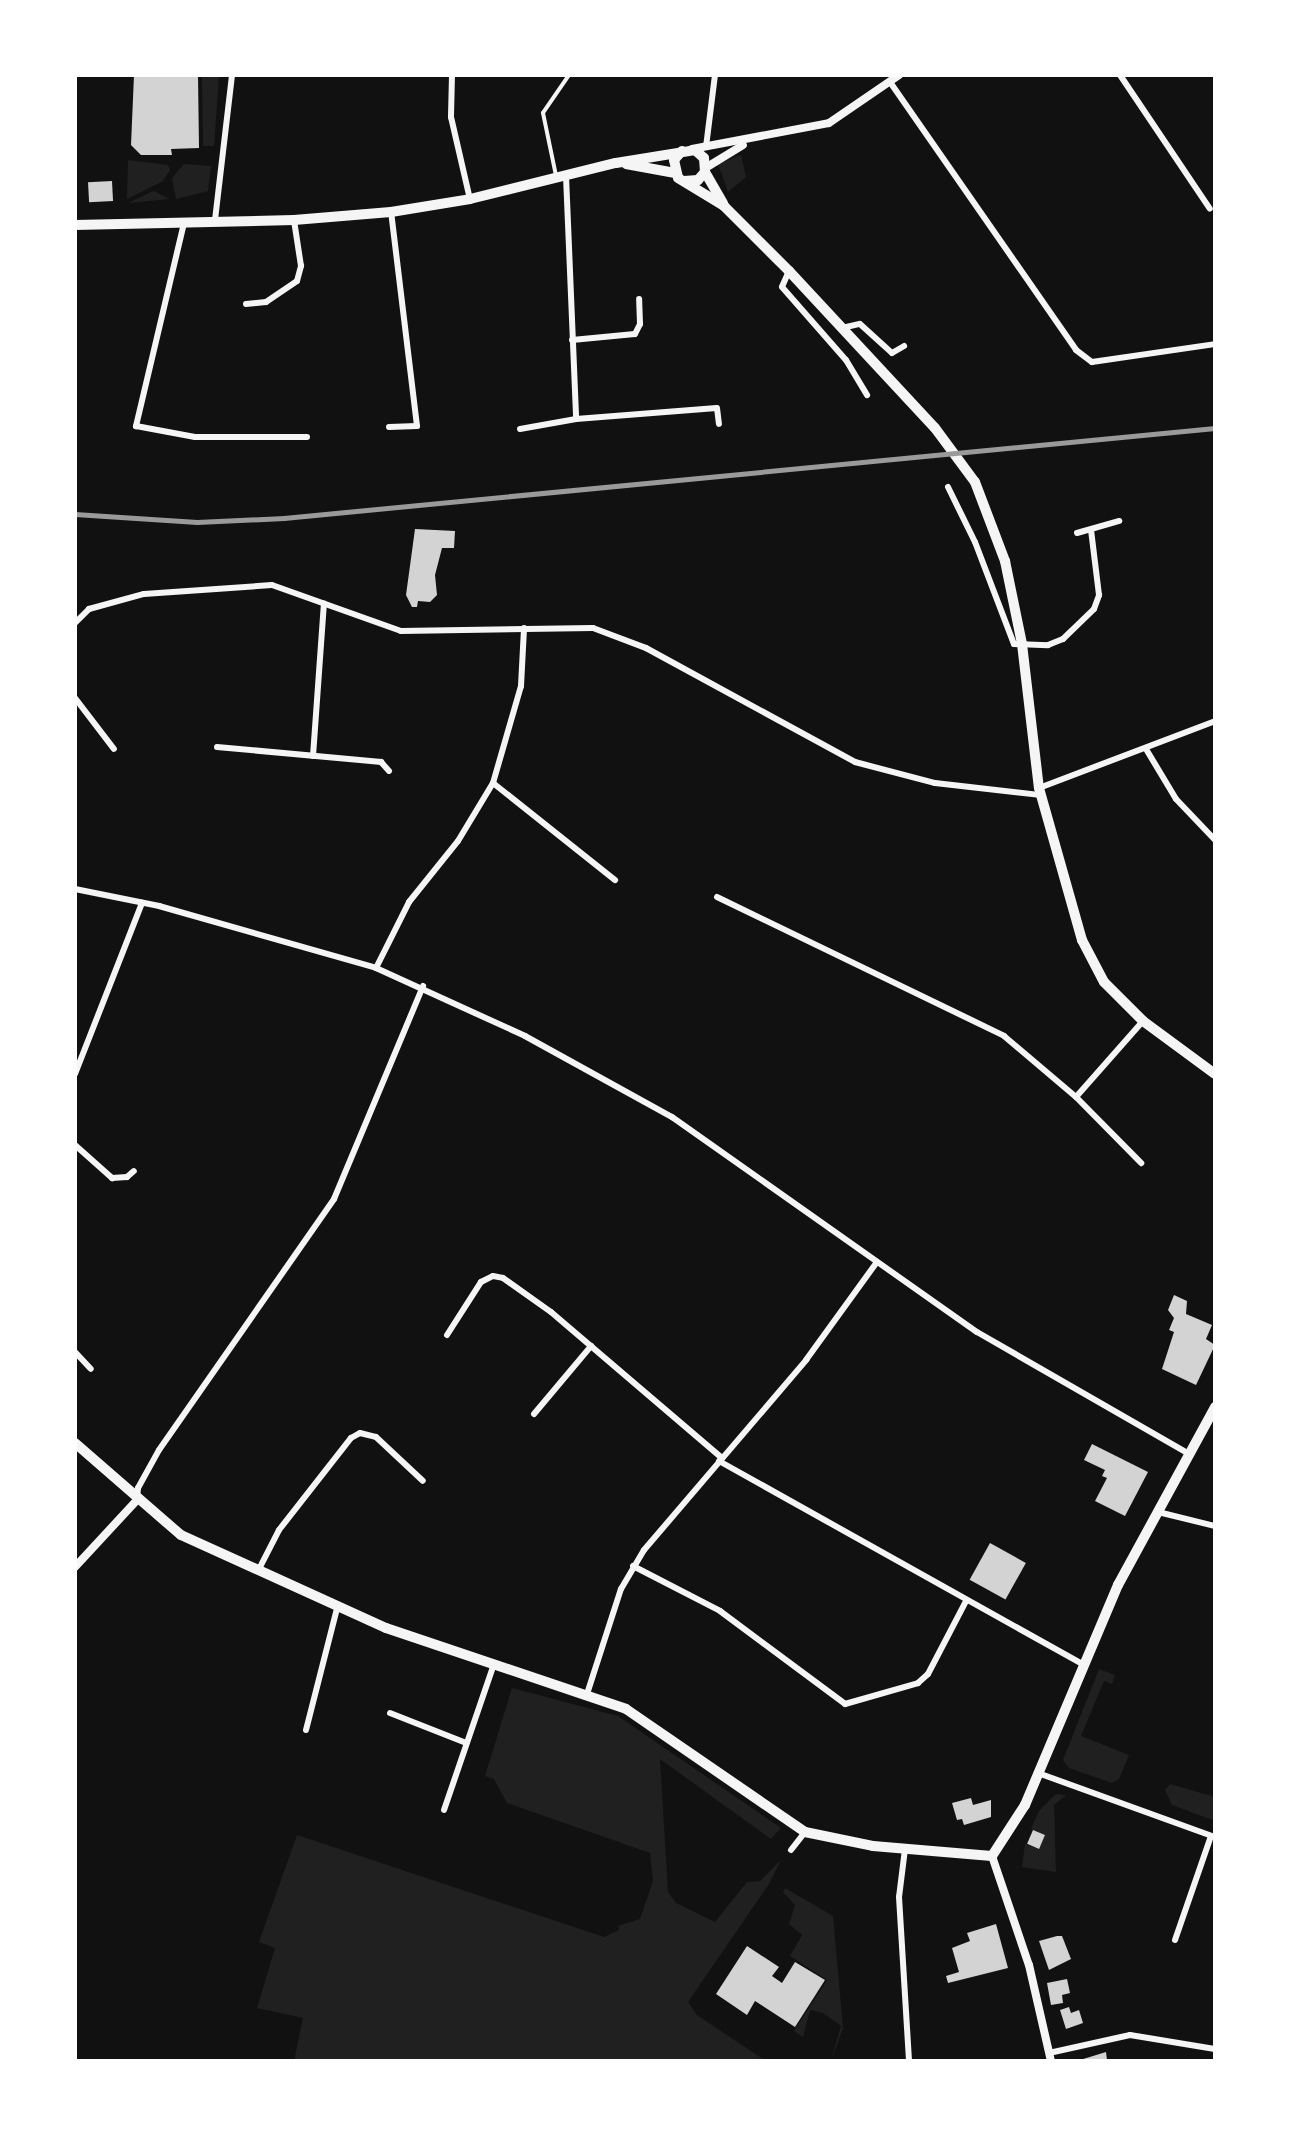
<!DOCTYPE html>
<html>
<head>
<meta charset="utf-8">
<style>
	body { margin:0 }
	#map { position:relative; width:1290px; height:2136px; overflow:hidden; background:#111; font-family:"Nunito Sans",sans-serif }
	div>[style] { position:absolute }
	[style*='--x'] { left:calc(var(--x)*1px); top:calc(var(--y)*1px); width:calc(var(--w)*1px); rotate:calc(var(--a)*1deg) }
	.green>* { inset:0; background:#202020 }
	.building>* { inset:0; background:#d3d3d3; transform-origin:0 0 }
	.service>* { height:3.5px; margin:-1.75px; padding:0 1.75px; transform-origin:1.75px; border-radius:1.75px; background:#f5f5f5 }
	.minor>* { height:6px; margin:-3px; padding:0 3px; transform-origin:3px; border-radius:3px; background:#f5f5f5 }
	.tertiary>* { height:8px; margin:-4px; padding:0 4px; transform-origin:4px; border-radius:4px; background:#f5f5f5 }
	.secondary>* { height:10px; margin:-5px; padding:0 5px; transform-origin:5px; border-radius:5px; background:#f5f5f5 }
	.primary>* { height:10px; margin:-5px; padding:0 5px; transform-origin:5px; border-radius:5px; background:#f5f5f5 }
	.rail>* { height:4.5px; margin:-2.25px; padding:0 2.25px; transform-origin:2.25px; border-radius:2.25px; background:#9a9a9a }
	span { translate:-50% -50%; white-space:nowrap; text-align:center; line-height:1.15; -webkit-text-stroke:5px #fff; paint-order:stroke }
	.frame { position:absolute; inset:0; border:77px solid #fff; pointer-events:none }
</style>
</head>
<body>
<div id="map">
	<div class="green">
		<div style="clip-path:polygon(202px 75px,219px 75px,214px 146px,203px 146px)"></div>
		<div style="clip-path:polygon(741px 155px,746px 177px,728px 192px,718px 164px)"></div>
		<div style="clip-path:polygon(128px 160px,168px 165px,170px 170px,163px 181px,127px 199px)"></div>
		<div style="clip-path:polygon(184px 164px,211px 166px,208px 191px,176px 199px,172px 178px)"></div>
		<div style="clip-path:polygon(154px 191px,169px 199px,128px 203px,151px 192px)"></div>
		<div style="clip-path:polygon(1099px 1669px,1115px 1675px,1112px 1684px,1104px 1681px,1081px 1736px,1129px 1755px,1119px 1779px,1112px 1783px,1069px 1768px,1063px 1760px)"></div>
		<div style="clip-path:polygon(512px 1688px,618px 1716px,781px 1828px,771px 1839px,660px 1759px,668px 1892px,676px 1903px,715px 1922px,747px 1882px,760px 1881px,781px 1860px,769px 1884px,688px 2002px,697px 2015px,766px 2061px,294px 2061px,303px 2018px,257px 2008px,275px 1948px,259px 1942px,297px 1835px,604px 1937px,619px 1930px,618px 1926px,640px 1919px,653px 1881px,650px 1853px,507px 1803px,494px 1779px,485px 1776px)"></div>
		<div style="clip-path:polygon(1170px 1784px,1215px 1797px,1215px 1821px,1172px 1805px,1165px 1790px)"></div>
		<div style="clip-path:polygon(1056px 1794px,1066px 1795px,1054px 1805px,1056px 1872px,1022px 1867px,1025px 1844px,1039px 1849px,1045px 1835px,1031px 1829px,1039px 1811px)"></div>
		<div style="clip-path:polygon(785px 1888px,833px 1916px,843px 2028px,831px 2061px,841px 2026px,823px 2013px,810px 2010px,803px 2037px,794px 2031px,827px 1980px,790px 1956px,802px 1935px,789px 1924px,795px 1905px,783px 1892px)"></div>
	</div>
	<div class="building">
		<div style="clip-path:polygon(134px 75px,198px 75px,199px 148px,171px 149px,172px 155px,141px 155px,131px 145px)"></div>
		<div style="left:112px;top:181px;width:20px;height:24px;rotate:87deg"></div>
		<div style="clip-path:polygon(415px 529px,455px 531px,454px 548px,442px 548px,435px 575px,437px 595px,430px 602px,418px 601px,417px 607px,412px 607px,406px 595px)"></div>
		<div style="clip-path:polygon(1174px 1295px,1187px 1301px,1186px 1314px,1212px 1325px,1206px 1339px,1215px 1345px,1196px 1385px,1162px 1369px,1174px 1332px,1169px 1330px,1174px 1318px,1168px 1310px)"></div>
		<div style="clip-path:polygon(1092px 1444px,1148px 1472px,1125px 1516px,1095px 1501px,1107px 1478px,1102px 1476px,1105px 1470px,1084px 1460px)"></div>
		<div style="left:990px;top:1543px;width:41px;height:42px;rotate:29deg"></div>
		<div style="clip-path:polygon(971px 1798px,973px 1805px,991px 1800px,991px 1817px,964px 1825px,962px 1819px,957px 1820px,952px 1803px)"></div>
		<div style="left:1033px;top:1830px;width:13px;height:15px;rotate:23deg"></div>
		<div style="clip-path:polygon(996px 1924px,1008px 1968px,948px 1983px,946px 1976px,959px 1972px,952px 1948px,970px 1941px,967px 1933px)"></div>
		<div style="clip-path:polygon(1057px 1936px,1062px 1936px,1071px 1959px,1049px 1970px,1039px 1941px)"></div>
		<div style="clip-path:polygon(747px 1946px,779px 1967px,772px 1976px,782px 1983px,795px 1962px,825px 1980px,795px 2027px,755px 2001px,747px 2015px,716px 1994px)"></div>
		<div style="clip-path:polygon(1067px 1979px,1070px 1993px,1062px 1995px,1063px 2003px,1051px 2005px,1047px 1983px)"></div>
		<div style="clip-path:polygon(1069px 2007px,1071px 2013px,1079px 2010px,1083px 2023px,1066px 2029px,1060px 2010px)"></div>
		<div style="clip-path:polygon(1106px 2052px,1107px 2060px,1080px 2061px,1080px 2060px)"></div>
	</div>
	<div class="service">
		<div style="--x:556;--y:176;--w:64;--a:-101.7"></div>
		<div style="--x:543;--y:113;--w:46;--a:-55.6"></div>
	</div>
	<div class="minor">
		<div style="--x:452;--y:75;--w:42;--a:91.4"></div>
		<div style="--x:451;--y:117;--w:84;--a:77"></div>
		<div style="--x:1120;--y:75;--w:161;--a:56.1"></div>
		<div style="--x:890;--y:82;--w:326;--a:55.2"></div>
		<div style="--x:1076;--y:350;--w:20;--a:37"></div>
		<div style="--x:1092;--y:362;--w:124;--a:-8.3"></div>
		<div style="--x:706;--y:147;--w:73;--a:-82.9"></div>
		<div style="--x:566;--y:176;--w:243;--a:87.6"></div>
		<div style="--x:215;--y:220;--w:146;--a:-83.3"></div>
		<div style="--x:184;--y:223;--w:209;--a:103.3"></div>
		<div style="--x:136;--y:426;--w:60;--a:10.6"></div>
		<div style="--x:195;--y:437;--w:112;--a:0"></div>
		<div style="--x:789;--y:271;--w:17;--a:114"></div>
		<div style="--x:782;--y:287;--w:97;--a:48.8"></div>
		<div style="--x:846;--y:360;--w:41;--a:59"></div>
		<div style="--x:246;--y:304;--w:20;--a:-6"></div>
		<div style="--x:266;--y:302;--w:37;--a:-34"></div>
		<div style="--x:297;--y:281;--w:16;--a:-75"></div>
		<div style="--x:301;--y:266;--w:47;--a:-98.7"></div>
		<div style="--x:842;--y:328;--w:18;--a:-13"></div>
		<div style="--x:860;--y:324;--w:43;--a:42.2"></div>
		<div style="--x:892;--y:353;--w:14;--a:-30"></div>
		<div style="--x:572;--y:340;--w:63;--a:-5.4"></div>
		<div style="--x:635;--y:334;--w:11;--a:-63"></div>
		<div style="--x:640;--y:324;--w:25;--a:-92"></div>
		<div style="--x:389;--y:427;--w:28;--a:-2"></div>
		<div style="--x:417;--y:426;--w:216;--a:-96.9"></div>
		<div style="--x:520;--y:429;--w:57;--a:-10.1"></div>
		<div style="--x:576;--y:419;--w:141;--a:-4.5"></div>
		<div style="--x:717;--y:408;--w:16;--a:83"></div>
		<div style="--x:948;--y:487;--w:61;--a:63.9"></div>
		<div style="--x:975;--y:542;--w:109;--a:69.1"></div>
		<div style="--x:1014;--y:644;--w:34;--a:2"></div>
		<div style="--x:1048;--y:645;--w:16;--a:-22"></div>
		<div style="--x:1063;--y:639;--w:43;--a:-44.1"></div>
		<div style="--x:1094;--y:609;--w:15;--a:-70"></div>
		<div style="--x:1099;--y:595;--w:65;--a:-97"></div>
		<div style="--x:1077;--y:533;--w:44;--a:-15.9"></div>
		<div style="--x:75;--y:623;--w:20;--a:-45"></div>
		<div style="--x:89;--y:609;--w:57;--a:-15.3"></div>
		<div style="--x:144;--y:594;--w:128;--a:-4"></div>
		<div style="--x:272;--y:585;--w:137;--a:19.6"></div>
		<div style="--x:401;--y:631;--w:192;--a:-0.9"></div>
		<div style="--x:593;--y:628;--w:57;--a:20.7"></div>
		<div style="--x:646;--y:648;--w:238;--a:28.6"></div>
		<div style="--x:855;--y:762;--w:83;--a:14.7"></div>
		<div style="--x:935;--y:783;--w:107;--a:6.5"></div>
		<div style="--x:75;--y:698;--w:64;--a:52.6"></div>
		<div style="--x:217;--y:747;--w:165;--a:5.2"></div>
		<div style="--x:381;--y:762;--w:12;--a:48"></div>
		<div style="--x:1146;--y:749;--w:58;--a:59"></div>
		<div style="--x:1176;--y:799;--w:57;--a:46.4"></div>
		<div style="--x:313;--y:756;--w:153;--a:-85.9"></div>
		<div style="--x:493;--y:783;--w:156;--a:38.5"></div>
		<div style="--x:1039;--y:788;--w:188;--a:-20.8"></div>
		<div style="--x:75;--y:889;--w:86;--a:11.4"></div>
		<div style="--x:159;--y:906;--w:226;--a:15.9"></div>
		<div style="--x:376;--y:968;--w:164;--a:24.5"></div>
		<div style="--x:525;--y:1036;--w:168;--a:28.9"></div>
		<div style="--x:672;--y:1117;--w:373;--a:35.2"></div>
		<div style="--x:977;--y:1332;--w:245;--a:29.9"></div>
		<div style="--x:717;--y:897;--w:319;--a:25.8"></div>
		<div style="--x:1004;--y:1036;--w:94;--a:40.3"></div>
		<div style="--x:1076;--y:1097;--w:101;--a:-48.6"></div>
		<div style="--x:376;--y:968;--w:74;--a:-63.4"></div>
		<div style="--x:409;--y:902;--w:78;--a:-51.2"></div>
		<div style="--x:458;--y:841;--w:68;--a:-58.9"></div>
		<div style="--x:493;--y:783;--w:101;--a:-73.9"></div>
		<div style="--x:521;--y:686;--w:58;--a:-87"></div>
		<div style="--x:75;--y:1074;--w:184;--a:-68.6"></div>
		<div style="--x:1076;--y:1097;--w:93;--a:45.4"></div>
		<div style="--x:75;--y:1145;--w:50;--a:41.7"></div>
		<div style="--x:112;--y:1178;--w:15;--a:-4"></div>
		<div style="--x:127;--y:1177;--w:9;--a:-41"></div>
		<div style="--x:447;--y:1335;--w:63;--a:-57.3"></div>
		<div style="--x:481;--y:1282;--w:13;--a:-27"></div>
		<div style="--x:493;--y:1276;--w:10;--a:11"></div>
		<div style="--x:503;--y:1278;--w:59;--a:35.3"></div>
		<div style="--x:551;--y:1312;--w:225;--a:40.5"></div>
		<div style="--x:75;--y:1352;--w:23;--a:47"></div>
		<div style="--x:534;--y:1414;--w:89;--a:-50"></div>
		<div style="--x:719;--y:1461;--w:415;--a:29.2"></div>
		<div style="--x:137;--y:1498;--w:10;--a:-84"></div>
		<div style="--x:138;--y:1488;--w:43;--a:-61.1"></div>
		<div style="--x:159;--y:1450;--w:306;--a:-55.1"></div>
		<div style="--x:334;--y:1199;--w:231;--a:-67.3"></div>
		<div style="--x:1158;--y:1512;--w:59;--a:13.8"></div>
		<div style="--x:633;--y:1566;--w:98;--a:27.3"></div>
		<div style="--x:720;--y:1611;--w:156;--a:36.6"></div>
		<div style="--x:845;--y:1704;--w:76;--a:-16"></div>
		<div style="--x:918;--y:1683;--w:13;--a:-42"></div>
		<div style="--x:928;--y:1674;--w:82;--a:-62.5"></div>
		<div style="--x:258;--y:1571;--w:46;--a:-62.9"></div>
		<div style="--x:279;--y:1530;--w:117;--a:-52"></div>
		<div style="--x:351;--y:1438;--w:10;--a:-29"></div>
		<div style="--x:360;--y:1433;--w:16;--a:14"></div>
		<div style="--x:376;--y:1437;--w:64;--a:43.1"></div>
		<div style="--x:587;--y:1694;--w:110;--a:-72.1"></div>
		<div style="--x:621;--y:1589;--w:45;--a:-59.5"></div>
		<div style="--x:644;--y:1550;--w:250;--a:-49.5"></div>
		<div style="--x:806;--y:1360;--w:121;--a:-54.1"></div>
		<div style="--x:390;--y:1713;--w:82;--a:21.5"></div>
		<div style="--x:306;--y:1730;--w:126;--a:-75.7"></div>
		<div style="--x:1038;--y:1773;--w:188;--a:19.9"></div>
		<div style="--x:444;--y:1810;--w:154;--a:-71.1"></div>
		<div style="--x:905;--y:1849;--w:48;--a:97.1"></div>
		<div style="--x:899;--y:1897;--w:164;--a:86.5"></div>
		<div style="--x:791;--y:1850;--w:23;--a:-52"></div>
		<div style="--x:1175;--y:1940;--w:110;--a:-70.9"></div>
		<div style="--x:1049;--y:2053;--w:83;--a:-12.5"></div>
		<div style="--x:1130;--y:2035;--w:86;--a:9.4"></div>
	</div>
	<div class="tertiary">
		<div style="--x:692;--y:149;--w:139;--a:-10.7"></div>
		<div style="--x:829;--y:123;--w:85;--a:-34.4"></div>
		<div style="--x:707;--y:167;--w:42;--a:-31.4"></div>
		<div style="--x:75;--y:1567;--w:91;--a:-47.2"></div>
		<div style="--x:992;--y:1856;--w:115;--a:71.3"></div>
		<div style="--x:1029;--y:1965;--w:98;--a:77.1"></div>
	</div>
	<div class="secondary">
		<div style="--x:75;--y:1443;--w:140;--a:41"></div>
		<div style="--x:181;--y:1535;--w:225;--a:24.4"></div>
		<div style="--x:386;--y:1628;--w:253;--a:18.6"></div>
		<div style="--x:626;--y:1709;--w:217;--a:34.5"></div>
		<div style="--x:805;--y:1832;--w:69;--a:11.6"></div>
		<div style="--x:873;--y:1846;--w:119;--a:4.8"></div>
		<div style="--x:992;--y:1856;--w:61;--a:-57.1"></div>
		<div style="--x:1025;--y:1805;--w:239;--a:-67.1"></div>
		<div style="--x:1118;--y:1585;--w:203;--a:-61.4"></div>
	</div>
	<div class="primary">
		<div style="--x:682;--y:151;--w:12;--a:132"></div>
		<div style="--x:674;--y:160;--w:18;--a:77"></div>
		<div style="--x:678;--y:178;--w:54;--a:31.3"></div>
		<div style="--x:724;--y:206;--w:92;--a:45"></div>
		<div style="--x:789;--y:271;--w:214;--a:47.1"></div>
		<div style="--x:935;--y:428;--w:67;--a:53.5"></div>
		<div style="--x:975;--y:482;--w:85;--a:69.2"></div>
		<div style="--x:1005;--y:561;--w:85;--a:78.4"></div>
		<div style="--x:1022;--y:644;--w:145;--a:83.3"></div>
		<div style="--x:1039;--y:788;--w:158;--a:74.2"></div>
		<div style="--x:1082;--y:940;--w:47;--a:62.4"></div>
		<div style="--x:1104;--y:982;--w:55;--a:45"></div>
		<div style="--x:1143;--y:1021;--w:89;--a:36.4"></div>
		<div style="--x:626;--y:164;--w:50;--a:10.4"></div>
		<div style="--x:705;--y:172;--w:36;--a:60"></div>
		<div style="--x:75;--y:225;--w:219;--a:-1.3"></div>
		<div style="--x:294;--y:220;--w:97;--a:-4.7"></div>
		<div style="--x:391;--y:212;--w:80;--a:-9.3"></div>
		<div style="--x:470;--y:199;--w:150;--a:-13.9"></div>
		<div style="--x:616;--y:163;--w:80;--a:-9.3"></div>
		<div style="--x:695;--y:150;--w:12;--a:42"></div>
		<div style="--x:704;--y:158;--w:14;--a:86"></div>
		<div style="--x:705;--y:172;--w:11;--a:131"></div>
		<div style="--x:698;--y:180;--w:14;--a:176"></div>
	</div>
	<div class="rail">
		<div style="--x:75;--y:514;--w:122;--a:3.8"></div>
		<div style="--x:197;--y:522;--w:87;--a:-2.6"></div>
		<div style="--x:284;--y:518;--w:935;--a:-5.52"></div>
	</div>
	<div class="frame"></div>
</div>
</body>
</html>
